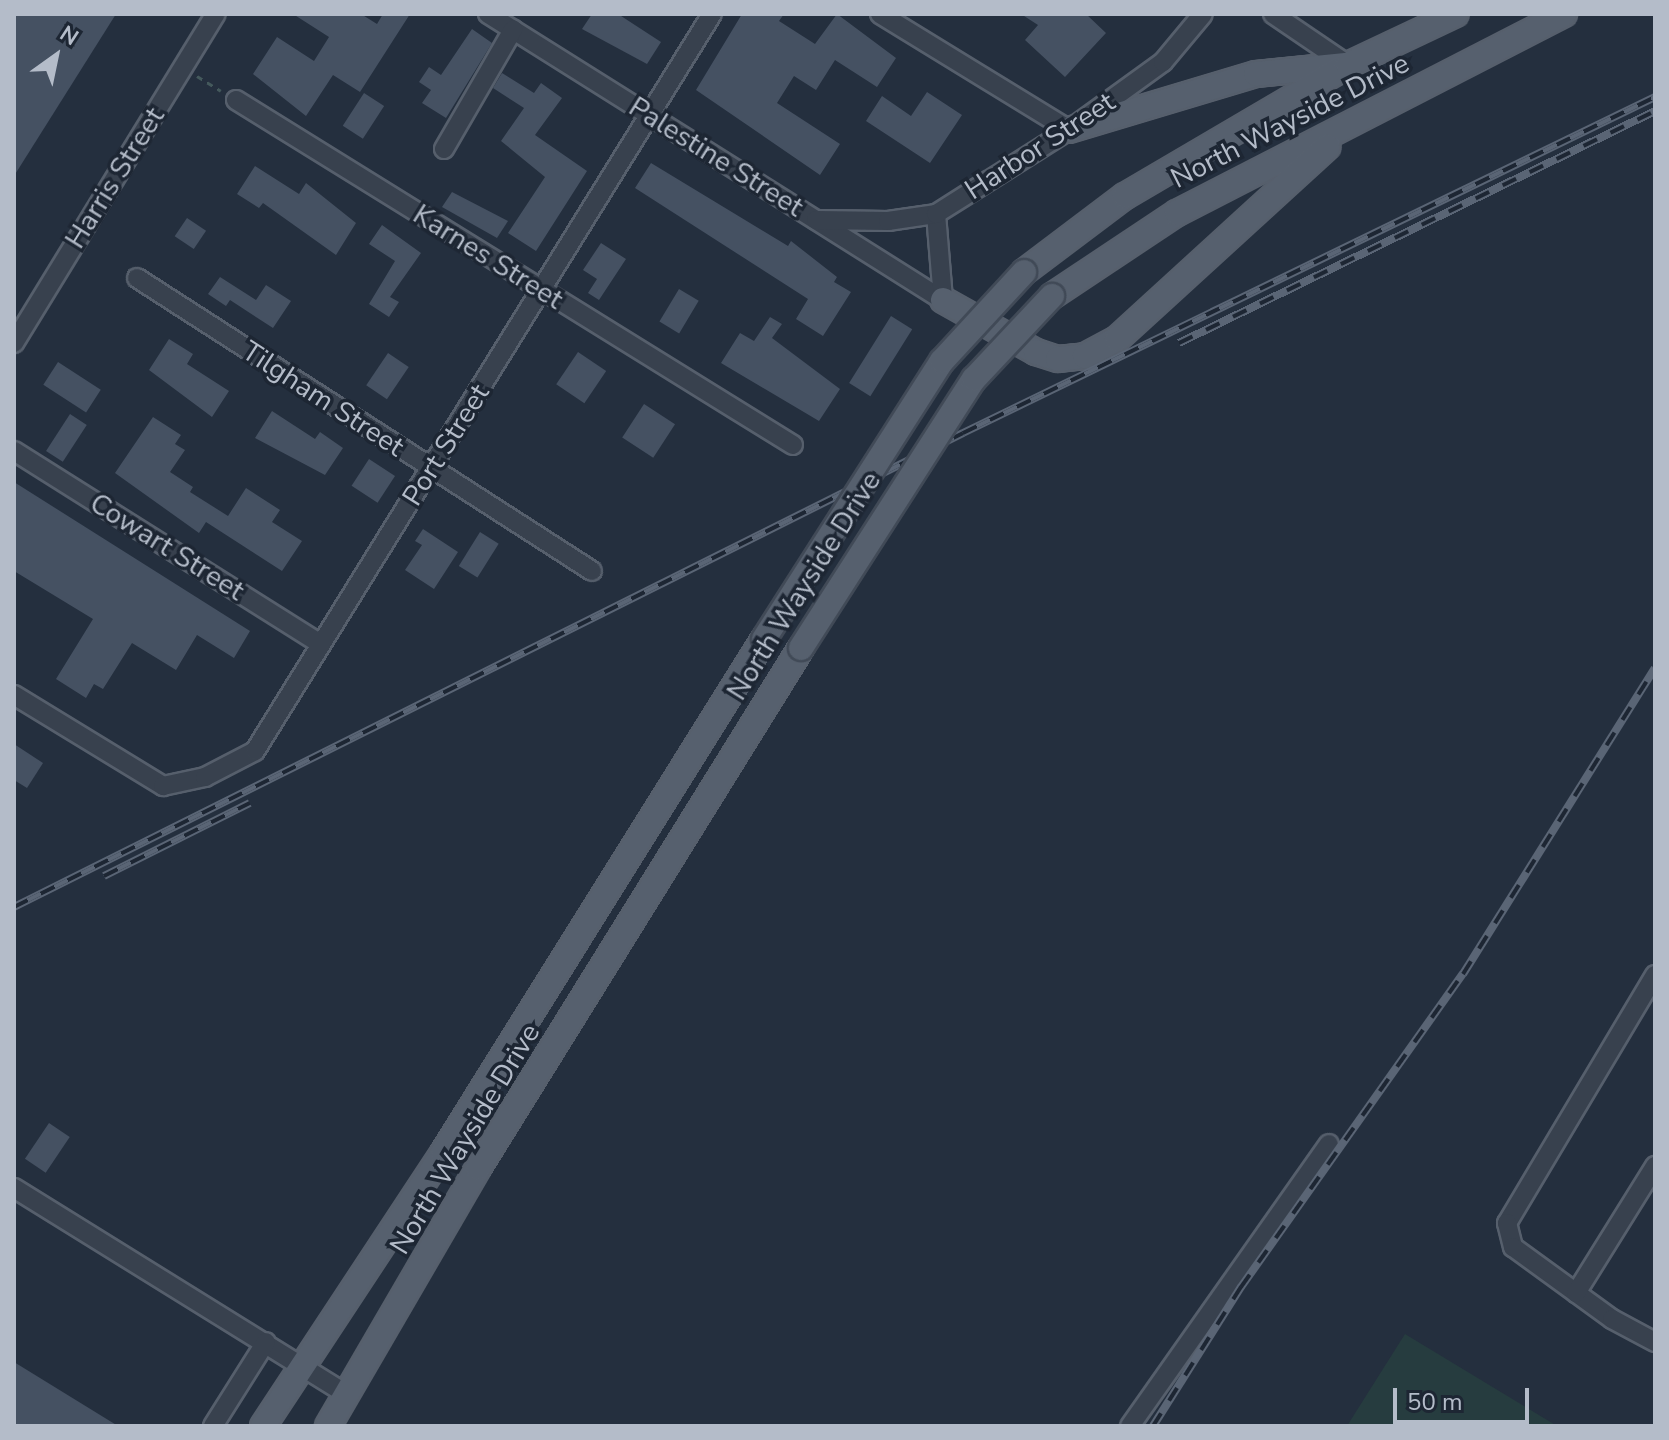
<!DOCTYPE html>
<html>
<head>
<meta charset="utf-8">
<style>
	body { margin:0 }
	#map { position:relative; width:1669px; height:1440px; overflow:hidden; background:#242f3e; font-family:"Nunito Sans",sans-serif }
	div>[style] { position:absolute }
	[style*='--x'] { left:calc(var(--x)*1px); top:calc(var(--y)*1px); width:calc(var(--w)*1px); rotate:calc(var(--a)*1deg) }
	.green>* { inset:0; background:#263c3f }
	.building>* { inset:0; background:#455162; transform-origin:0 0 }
	.path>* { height:3px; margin-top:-1.5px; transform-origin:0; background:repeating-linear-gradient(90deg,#44595c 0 6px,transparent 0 12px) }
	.roads { filter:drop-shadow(2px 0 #565f6c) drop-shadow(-2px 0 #565f6c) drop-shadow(0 2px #565f6c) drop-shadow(0 -2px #565f6c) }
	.minor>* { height:18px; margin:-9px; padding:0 9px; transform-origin:9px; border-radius:9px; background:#38414e }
	.major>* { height:24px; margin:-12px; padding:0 12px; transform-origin:12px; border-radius:12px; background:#56606e }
	.rail>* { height:8px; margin-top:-4px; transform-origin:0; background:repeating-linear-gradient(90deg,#1d2633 0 15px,#5a6575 0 30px); box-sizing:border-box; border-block:2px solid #5a6575 }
	.bridges { filter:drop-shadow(2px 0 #414a57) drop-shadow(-2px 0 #414a57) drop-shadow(0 2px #414a57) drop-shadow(0 -2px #414a57) }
	.major-bridge>* { height:24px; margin:-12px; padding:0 12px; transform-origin:12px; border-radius:12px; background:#56606e }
	span { translate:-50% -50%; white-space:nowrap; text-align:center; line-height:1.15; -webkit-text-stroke:7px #1d2633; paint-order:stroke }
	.street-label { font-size:28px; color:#b4bcc9 }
	.frame { position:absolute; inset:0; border:16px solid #b4bcc9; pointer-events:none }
	.north { position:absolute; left:16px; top:16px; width:80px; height:80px; -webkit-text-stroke:6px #1d2633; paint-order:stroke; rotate:33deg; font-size:22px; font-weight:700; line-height:32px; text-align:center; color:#b4bcc9 }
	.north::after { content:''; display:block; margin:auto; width:28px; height:36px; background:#b4bcc9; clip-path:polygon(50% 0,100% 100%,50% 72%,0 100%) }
	.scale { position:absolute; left:1393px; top:1388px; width:136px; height:36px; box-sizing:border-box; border:4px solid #b4bcc9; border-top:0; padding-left:10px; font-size:24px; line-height:28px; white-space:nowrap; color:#b4bcc9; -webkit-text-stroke:6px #1d2633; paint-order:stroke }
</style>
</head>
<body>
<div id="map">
	<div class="green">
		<div style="clip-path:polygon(1405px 1334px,1557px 1426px,1347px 1426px)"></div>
	</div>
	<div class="building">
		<div style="clip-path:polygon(14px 14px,116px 14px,14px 176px)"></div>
		<div style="clip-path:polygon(293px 14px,361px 14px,377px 24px,383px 14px,410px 14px,360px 92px,333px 75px,306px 116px,253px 74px,277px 37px,314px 61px,329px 37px)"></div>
		<div style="clip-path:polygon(592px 14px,618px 14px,661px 42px,647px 64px,582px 29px)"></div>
		<div style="clip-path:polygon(742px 14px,784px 14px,779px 21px,815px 44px,837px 14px,896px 58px,877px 87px,835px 60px,816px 90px,794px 76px,777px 103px,840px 144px,820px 175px,696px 90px)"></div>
		<div style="clip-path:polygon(1021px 14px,1086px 14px,1106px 33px,1065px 77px,1025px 40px,1038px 25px)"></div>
		<div style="clip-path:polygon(472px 29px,492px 43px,446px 118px,422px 103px,431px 90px,419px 82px,429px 67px,441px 75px)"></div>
		<div style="clip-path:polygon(502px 73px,534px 93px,541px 83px,562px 98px,535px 135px,587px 171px,536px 251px,508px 233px,545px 177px,501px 141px,524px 108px,493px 88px)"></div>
		<div style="clip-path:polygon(927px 92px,962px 115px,930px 163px,866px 121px,882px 96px,911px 116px)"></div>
		<div style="left:364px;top:93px;width:24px;height:39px;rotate:33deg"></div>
		<div style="clip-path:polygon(651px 163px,788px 246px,791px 241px,837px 277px,834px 282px,851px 292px,823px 336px,796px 319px,808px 299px,635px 188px)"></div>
		<div style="clip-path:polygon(255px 166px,299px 194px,306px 183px,356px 223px,336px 255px,263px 203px,259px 208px,237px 194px)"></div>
		<div style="clip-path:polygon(452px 192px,508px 221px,497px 238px,442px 207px)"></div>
		<div style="left:187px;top:218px;width:23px;height:22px;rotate:34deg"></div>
		<div style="clip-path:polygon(382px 225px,421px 253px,390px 297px,399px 302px,389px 317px,369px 304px,395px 261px,369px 244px)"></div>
		<div style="clip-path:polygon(601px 243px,626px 259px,599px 300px,588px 293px,597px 279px,583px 270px)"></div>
		<div style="clip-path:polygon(220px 277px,256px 300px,266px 285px,291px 301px,273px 328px,230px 300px,226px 306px,208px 294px)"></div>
		<div style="left:679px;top:289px;width:23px;height:38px;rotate:31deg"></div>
		<div style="left:891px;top:316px;width:25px;height:79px;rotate:32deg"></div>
		<div style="clip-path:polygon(770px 317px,782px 324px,772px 338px,840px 389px,819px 421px,721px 363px,740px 333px,754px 341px)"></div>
		<div style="clip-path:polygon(169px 339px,193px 354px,187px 364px,229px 391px,212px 417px,149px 370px)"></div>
		<div style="left:578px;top:352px;width:34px;height:39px;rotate:34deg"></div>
		<div style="left:388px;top:353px;width:25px;height:39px;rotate:34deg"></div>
		<div style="left:58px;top:362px;width:51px;height:27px;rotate:33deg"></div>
		<div style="left:644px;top:404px;width:37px;height:40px;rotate:33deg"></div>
		<div style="clip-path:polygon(272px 411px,315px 439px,320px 432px,343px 448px,325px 475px,255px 438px)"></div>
		<div style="left:70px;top:414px;width:20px;height:44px;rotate:33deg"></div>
		<div style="clip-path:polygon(153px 417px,181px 435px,175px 444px,185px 450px,170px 472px,193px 487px,190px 492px,228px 516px,246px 488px,280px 510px,272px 522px,302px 541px,282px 571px,206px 522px,199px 533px,115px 473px)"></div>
		<div style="left:369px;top:459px;width:31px;height:32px;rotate:33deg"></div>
		<div style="clip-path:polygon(14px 482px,250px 631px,234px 658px,197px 635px,176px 670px,132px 643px,103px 689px,94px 684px,86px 698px,56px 679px,93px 619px,14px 571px)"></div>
		<div style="clip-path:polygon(423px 529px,458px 552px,434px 589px,405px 570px,422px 545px,415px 541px)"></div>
		<div style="left:480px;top:532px;width:22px;height:40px;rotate:32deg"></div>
		<div style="clip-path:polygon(14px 744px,43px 763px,27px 788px,14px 780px)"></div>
		<div style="left:49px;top:1123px;width:25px;height:43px;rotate:34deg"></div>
		<div style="clip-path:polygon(14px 1362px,118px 1426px,14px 1426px)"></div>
	</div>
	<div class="path">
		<div style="--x:197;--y:76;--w:28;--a:32"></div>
	</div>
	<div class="roads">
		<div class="minor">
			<div style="--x:488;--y:14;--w:537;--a:32.15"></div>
			<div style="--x:880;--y:14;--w:222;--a:31.5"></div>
			<div style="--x:1273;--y:14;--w:91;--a:34.2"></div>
			<div style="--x:236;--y:100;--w:655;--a:31.77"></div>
			<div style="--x:444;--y:149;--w:138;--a:-59.9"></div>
			<div style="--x:936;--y:214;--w:86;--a:85.3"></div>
			<div style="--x:816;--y:220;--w:72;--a:0.8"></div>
			<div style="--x:888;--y:221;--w:49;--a:-8.3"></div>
			<div style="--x:936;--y:214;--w:157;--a:-32.3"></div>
			<div style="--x:1069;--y:130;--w:116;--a:-35.9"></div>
			<div style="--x:1163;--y:62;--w:62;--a:-50.2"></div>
			<div style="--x:137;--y:278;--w:541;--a:32.78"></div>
			<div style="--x:14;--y:343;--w:386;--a:-58.5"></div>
			<div style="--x:14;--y:451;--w:362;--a:32.2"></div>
			<div style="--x:14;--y:695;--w:175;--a:31.4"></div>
			<div style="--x:163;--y:786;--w:43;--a:-12.1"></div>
			<div style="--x:205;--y:777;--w:56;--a:-27.5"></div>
			<div style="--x:255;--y:751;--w:867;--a:-58.2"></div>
			<div style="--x:1655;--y:975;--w:289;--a:120.8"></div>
			<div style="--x:1507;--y:1223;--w:25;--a:76"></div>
			<div style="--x:1513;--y:1247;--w:122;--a:36"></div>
			<div style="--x:1612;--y:1319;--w:49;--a:28.1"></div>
			<div style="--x:14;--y:1188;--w:393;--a:31.8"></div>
			<div style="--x:1576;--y:1293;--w:150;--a:-58.1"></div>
			<div style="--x:213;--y:1426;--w:99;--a:-57.8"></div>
			<div style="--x:1130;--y:1426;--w:345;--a:-54.8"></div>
		</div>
		<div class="major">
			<div style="--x:1069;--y:130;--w:195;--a:-16.7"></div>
			<div style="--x:1256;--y:74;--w:90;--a:-5.7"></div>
			<div style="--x:1024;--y:272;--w:126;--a:-37"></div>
			<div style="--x:1125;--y:196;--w:259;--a:-30.4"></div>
			<div style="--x:1348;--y:65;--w:119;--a:-25.3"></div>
			<div style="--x:1052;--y:296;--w:150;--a:-33.6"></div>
			<div style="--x:1177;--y:213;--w:435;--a:-27.2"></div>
			<div style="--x:943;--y:300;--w:107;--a:29.2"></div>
			<div style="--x:1036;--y:352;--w:23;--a:18"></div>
			<div style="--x:1058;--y:359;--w:27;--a:-6"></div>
			<div style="--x:1085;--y:356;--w:36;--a:-28"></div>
			<div style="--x:1117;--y:339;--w:285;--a:-42.4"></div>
			<div style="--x:263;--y:1426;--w:327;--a:-56.6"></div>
			<div style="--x:443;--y:1153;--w:606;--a:-58.01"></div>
			<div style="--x:328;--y:1426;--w:298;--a:-59.8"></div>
			<div style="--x:478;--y:1168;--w:612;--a:-58.15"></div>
		</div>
	</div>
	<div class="rail">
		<div style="--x:1179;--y:343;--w:530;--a:-25.98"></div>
		<div style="--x:104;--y:876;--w:163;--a:-26.6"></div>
		<div style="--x:14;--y:907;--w:1061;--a:-26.54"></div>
		<div style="--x:963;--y:433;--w:769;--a:-25.9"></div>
		<div style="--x:1153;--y:1426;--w:165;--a:-57.7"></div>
		<div style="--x:1241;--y:1287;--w:384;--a:-54.7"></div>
		<div style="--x:1463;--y:974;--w:361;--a:-57.9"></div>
	</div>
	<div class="bridges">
		<div class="major-bridge">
			<div style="--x:764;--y:639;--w:330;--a:-57.4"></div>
			<div style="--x:942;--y:361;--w:121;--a:-47.3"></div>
			<div style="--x:801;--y:648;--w:320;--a:-57.3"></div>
			<div style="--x:974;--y:379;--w:114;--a:-46.8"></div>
		</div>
	</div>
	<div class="street-label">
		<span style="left:1290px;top:121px;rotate:-27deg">North Wayside Drive</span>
		<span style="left:1040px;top:146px;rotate:-33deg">Harbor Street</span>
		<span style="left:716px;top:157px;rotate:32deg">Palestine Street</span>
		<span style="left:115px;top:178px;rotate:-58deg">Harris Street</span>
		<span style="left:488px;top:257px;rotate:32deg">Karnes Street</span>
		<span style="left:323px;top:399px;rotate:33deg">Tilgham Street</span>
		<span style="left:446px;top:445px;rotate:-58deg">Port Street</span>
		<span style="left:167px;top:547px;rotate:32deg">Cowart Street</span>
		<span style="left:804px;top:586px;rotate:-58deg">North Wayside Drive</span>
		<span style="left:465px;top:1139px;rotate:-59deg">North Wayside Drive</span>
	</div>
	<div class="frame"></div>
	<div class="north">N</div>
	<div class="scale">50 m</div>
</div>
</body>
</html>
